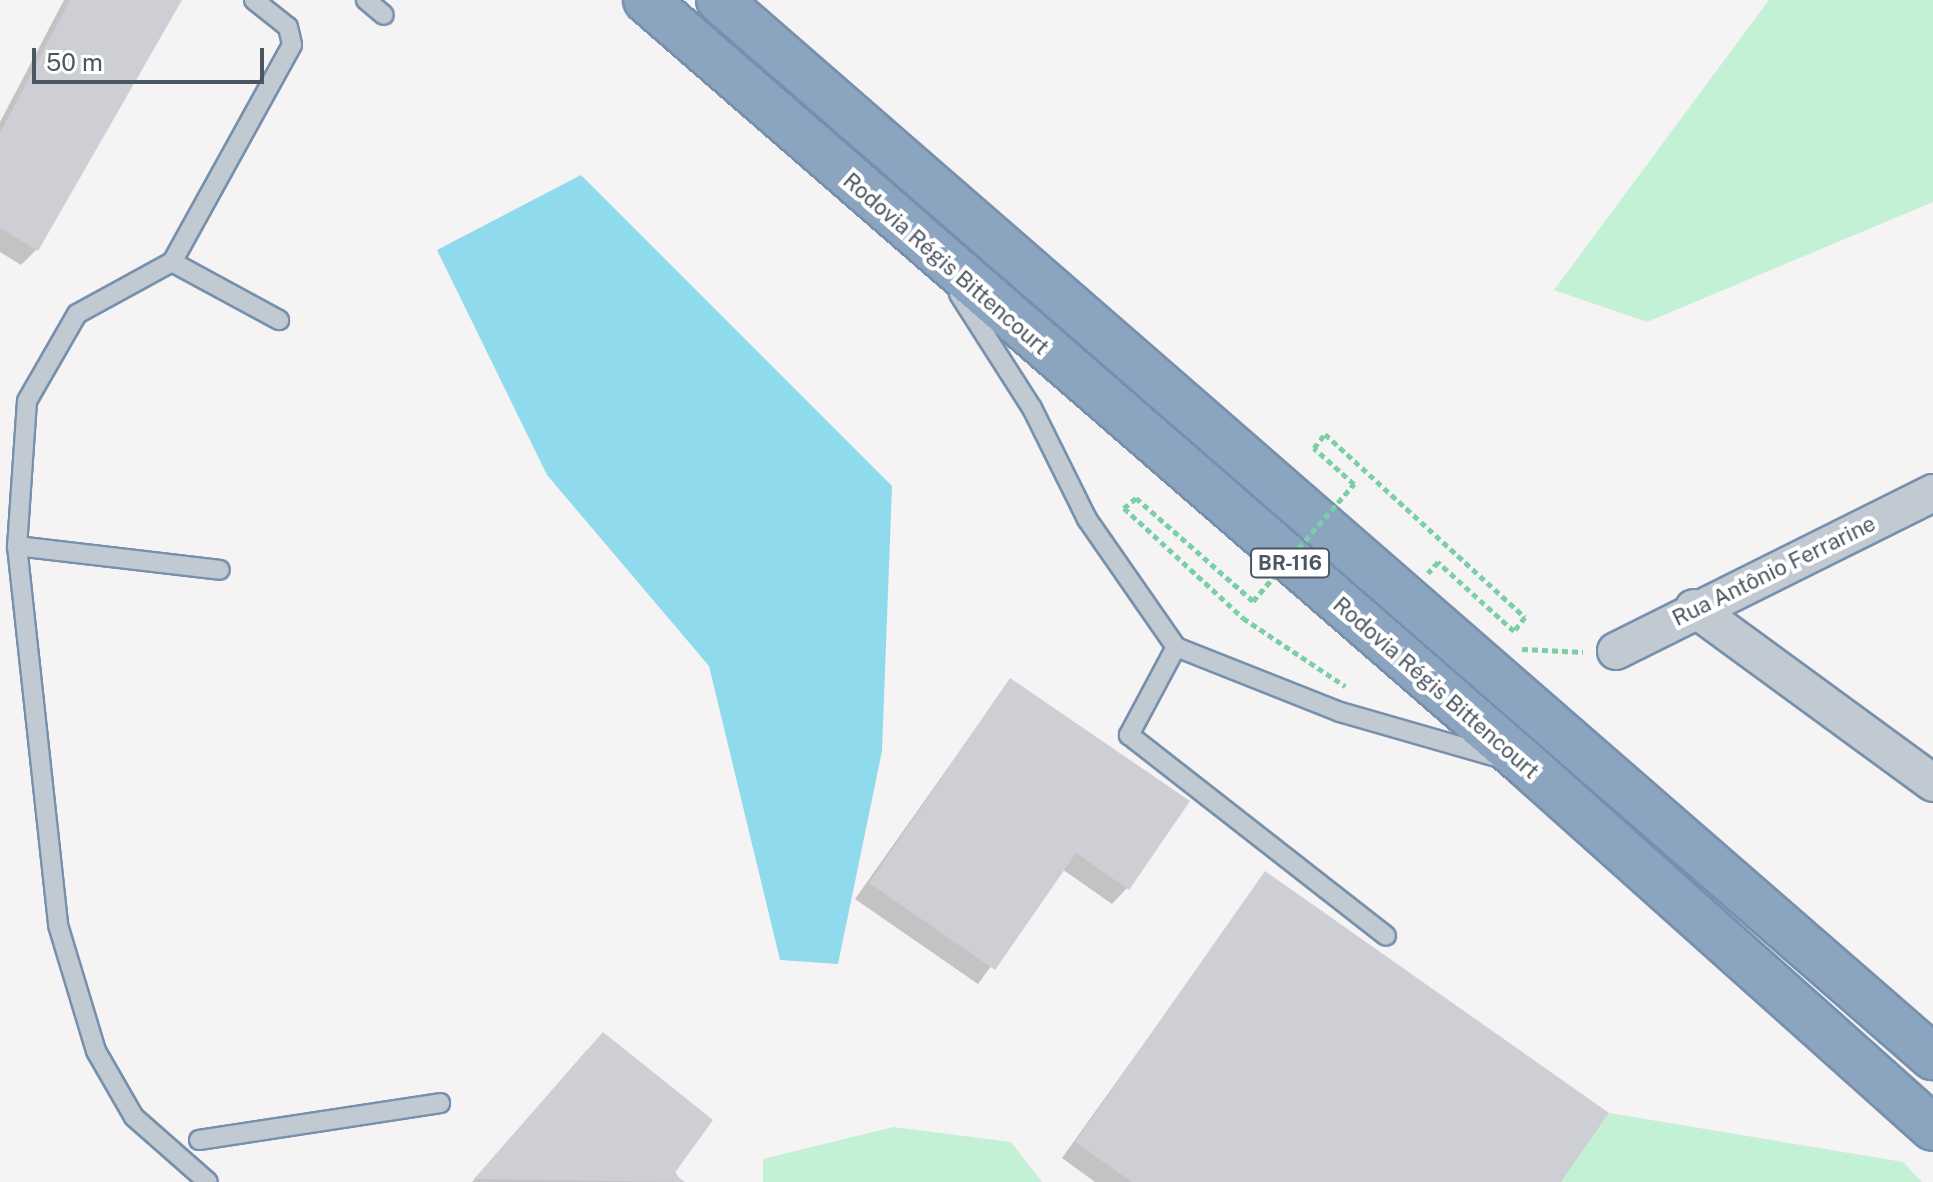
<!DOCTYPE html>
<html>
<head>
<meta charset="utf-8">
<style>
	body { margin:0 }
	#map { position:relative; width:1933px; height:1182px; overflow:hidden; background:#f5f3f3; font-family:"Public Sans",sans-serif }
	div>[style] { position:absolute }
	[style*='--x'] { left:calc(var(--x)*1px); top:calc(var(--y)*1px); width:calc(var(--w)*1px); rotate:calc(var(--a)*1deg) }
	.green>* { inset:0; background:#c3f1d5 }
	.water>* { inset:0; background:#90daee }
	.shadow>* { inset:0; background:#0003 }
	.building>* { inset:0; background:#cdcfd5 }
	.path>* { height:5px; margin-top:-2.5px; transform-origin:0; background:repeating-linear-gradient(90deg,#7ad0a6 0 6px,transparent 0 10px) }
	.roads { filter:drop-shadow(2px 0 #7690ad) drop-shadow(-2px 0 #7690ad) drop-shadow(0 2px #7690ad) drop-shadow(0 -2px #7690ad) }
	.lane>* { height:18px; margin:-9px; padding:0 9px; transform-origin:9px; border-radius:9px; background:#c1cad2 }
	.street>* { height:36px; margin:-18px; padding:0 18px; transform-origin:18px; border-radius:18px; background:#c1cad2 }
	.highway>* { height:44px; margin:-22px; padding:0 22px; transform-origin:22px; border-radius:22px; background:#8ba5c1 }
	.path-bridge>* { height:5px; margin-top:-2.5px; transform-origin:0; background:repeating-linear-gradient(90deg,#7ad0a6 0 6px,transparent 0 10px) }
	span { translate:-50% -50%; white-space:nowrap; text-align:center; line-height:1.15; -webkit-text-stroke:8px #fff; paint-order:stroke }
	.shield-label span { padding:2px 6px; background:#fff; border:2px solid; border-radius:6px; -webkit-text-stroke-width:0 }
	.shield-label { font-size:20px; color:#4a5661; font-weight:700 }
	.street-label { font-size:22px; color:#4a5661 }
	.scale { position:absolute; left:32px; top:48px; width:232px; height:36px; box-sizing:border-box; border:4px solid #4a5661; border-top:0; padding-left:10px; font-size:24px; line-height:28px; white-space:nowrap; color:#4a5661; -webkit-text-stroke:6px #fff; paint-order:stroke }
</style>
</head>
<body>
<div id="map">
	<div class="green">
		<div style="clip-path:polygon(1769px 0,1933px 0,1933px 202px,1647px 322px,1554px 290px)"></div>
		<div style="clip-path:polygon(1609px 1113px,1903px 1162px,1922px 1182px,1561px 1182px)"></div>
		<div style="clip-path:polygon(893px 1127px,1011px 1142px,1042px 1182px,763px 1182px,763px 1159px)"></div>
	</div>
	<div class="water">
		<div style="clip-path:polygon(581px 175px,892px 486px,882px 751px,838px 964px,780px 960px,709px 666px,547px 475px,437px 250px)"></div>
	</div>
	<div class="shadow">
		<div style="clip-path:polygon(64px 0,179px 0,36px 250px,21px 265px,0 252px,0 122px)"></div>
		<div style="clip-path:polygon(1010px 680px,1127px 888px,1112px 904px,1062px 869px,978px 984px,855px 899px)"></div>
		<div style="clip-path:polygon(1266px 873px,1558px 1182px,1095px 1182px,1062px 1158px)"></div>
		<div style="clip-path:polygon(587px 1050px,682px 1182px,472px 1182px)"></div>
	</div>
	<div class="building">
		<div style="clip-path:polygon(70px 0,182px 0,38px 251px,0 228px,0 133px)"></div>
		<div style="clip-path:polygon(1010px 678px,1190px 801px,1129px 890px,1076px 853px,995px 970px,869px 883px)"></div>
		<div style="clip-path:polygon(1265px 871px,1609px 1113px,1561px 1182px,1132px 1182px,1075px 1142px)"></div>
		<div style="clip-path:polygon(603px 1032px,713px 1120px,674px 1174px,685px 1182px,474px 1179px)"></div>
	</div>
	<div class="path">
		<div style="--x:1354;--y:484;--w:54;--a:-138"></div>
		<div style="--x:1314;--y:448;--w:18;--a:-52"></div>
		<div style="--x:1325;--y:434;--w:271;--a:42.5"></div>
		<div style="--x:1525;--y:617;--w:18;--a:128"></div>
		<div style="--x:1514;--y:631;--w:103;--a:-137.8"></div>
		<div style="--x:1438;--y:562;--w:15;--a:132"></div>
		<div style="--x:1253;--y:601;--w:156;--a:-138.6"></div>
		<div style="--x:1136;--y:498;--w:16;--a:140"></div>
		<div style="--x:1124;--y:508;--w:162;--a:42.7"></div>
		<div style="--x:1243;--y:618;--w:123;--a:33.7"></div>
		<div style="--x:1522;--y:649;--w:61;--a:2.8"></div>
	</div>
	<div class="roads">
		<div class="lane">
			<div style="--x:254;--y:0;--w:43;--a:38.5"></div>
			<div style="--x:288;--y:27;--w:18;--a:77"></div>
			<div style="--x:292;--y:45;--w:248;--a:118.9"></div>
			<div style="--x:172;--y:262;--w:122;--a:28.5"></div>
			<div style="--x:366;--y:0;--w:23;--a:40"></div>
			<div style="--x:172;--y:262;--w:108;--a:151.3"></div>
			<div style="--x:77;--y:314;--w:100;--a:119.9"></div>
			<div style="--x:27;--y:401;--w:145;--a:93.9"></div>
			<div style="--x:17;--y:546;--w:381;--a:83.8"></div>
			<div style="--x:58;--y:925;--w:132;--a:73.2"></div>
			<div style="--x:96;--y:1051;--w:76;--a:60.1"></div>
			<div style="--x:134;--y:1117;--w:98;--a:41.3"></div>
			<div style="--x:959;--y:294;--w:135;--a:57.4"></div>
			<div style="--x:1032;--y:408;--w:124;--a:63.6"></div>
			<div style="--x:1087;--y:519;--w:156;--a:55.2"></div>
			<div style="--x:1176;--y:647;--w:176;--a:21.6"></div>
			<div style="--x:1340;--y:712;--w:166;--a:16"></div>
			<div style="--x:17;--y:546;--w:204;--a:6.7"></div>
			<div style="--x:1176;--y:647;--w:100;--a:118.1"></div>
			<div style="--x:1129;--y:735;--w:326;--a:38"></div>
			<div style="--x:199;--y:1140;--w:244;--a:-8.7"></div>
		</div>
		<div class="street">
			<div style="--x:1694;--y:608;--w:296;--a:36.2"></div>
			<div style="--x:1616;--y:651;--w:354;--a:-26.5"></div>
		</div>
		<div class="highway">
			<div style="--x:646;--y:0;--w:1168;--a:40.97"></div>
			<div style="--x:1528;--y:766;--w:543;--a:41.79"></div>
			<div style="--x:719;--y:0;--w:1610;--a:41.05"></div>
		</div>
	</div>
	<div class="path-bridge">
		<div style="--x:1253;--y:601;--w:155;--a:-49.2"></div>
	</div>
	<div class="shield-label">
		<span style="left:1290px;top:563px">BR-116</span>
	</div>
	<div class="street-label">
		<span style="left:946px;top:264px;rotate:41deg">Rodovia Régis Bittencourt</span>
		<span style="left:1774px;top:571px;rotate:-26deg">Rua Antônio Ferrarine</span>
		<span style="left:1436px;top:688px;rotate:41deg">Rodovia Régis Bittencourt</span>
	</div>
	<div class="scale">50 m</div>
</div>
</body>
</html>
